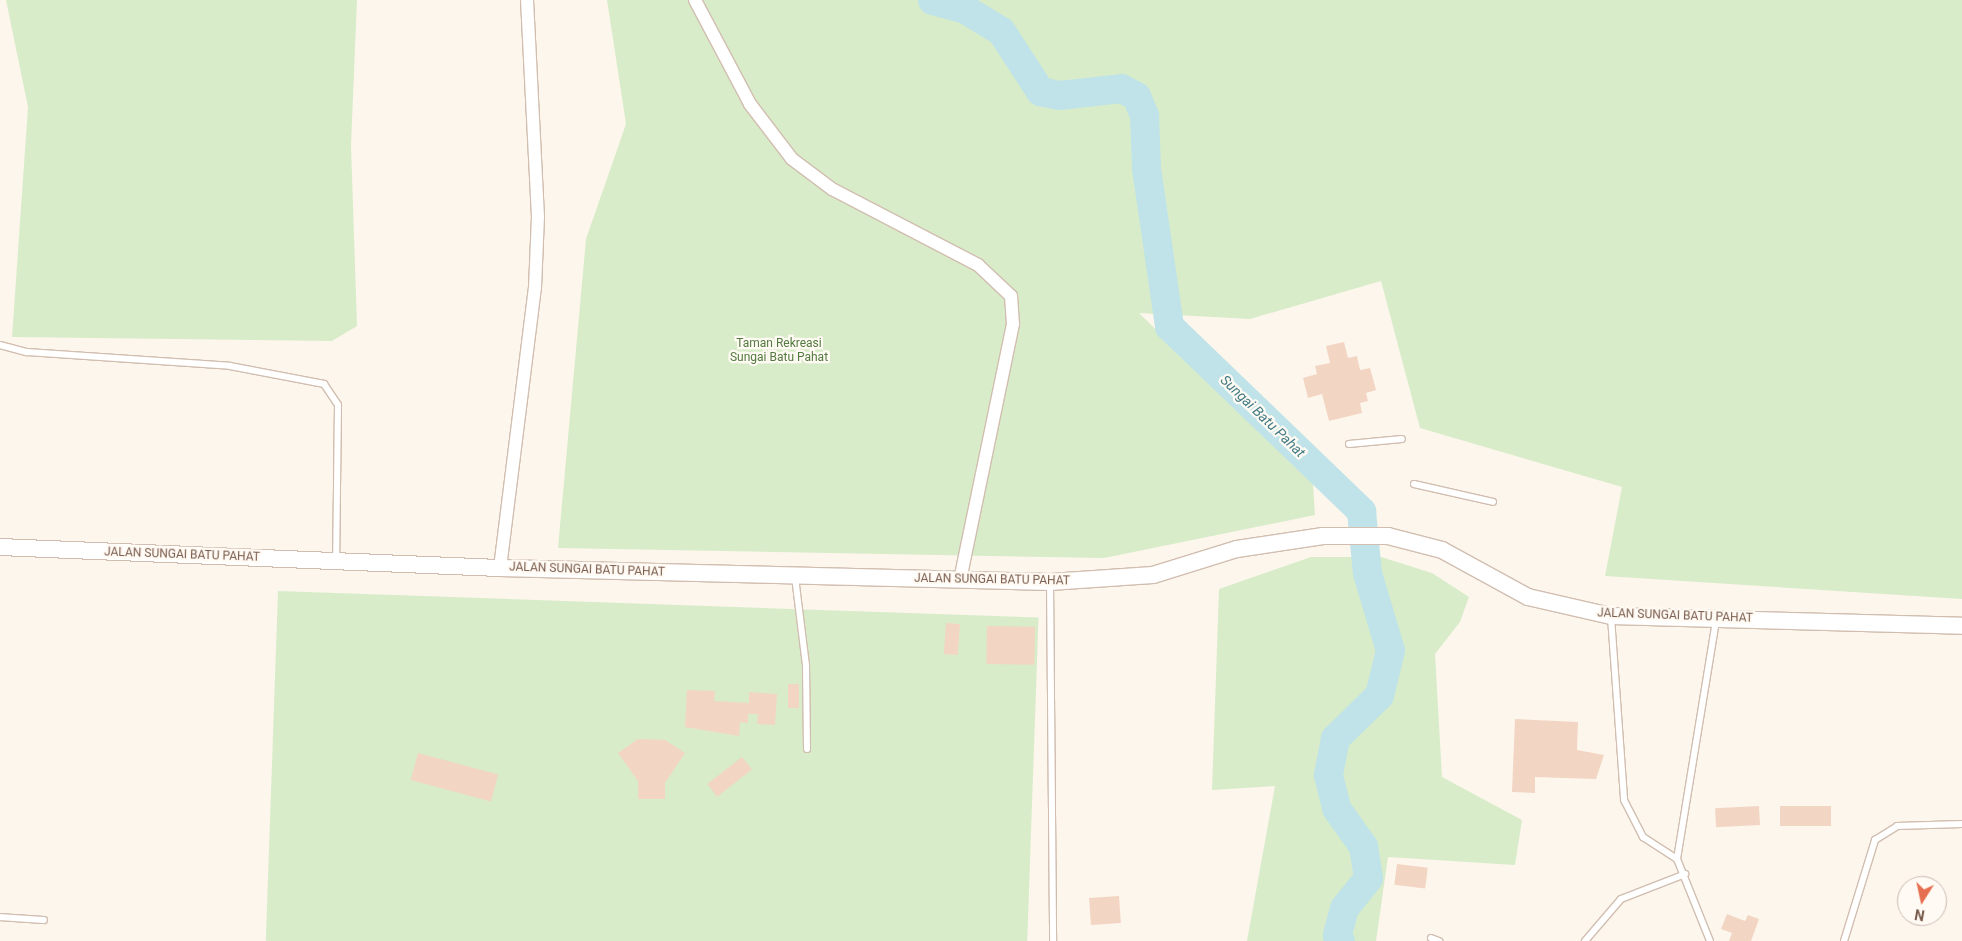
<!DOCTYPE html>
<html>
<head>
<meta charset="utf-8">
<style>
	body { margin:0 }
	#map { position:relative; width:1962px; height:941px; overflow:hidden; background:#fdf6ec; font-family:Roboto,sans-serif }
	div>[style] { position:absolute }
	[style*='--x'] { left:calc(var(--x)*1px); top:calc(var(--y)*1px); width:calc(var(--w)*1px); rotate:calc(var(--a)*1deg) }
	.green>* { inset:0; background:#d8ecc9; transform-origin:0 0 }
	.river>* { height:29px; margin:-14.5px; padding:0 14.5px; transform-origin:14.5px; border-radius:14.5px; background:#bfe3e8 }
	.building>* { inset:0; background:#f3d5c3; transform-origin:0 0 }
	.roads { filter:drop-shadow(1px 0 #d1beb0) drop-shadow(-1px 0 #d1beb0) drop-shadow(0 1px #d1beb0) drop-shadow(0 -1px #d1beb0) }
	.service>* { height:6px; margin:-3px; padding:0 3px; transform-origin:3px; border-radius:3px; background:#fff }
	.minor>* { height:12px; margin:-6px; padding:0 6px; transform-origin:6px; border-radius:6px; background:#fff }
	.tertiary>* { height:16px; margin:-8px; padding:0 8px; transform-origin:8px; border-radius:8px; background:#fff }
	span { translate:-50% -50%; white-space:nowrap; text-align:center; line-height:1.15; -webkit-text-stroke:4.5px #fffaf3; paint-order:stroke }
	.park-label { font-size:12px; color:#537a41 }
	.street-label { font-size:12px; color:#7a5c4d }
	.water-label { font-size:14px; color:#437c86; font-style:italic }
	.north { position:absolute; left:1897px; top:876px; width:50px; height:50px; box-sizing:border-box; background:#fffaf3; border:1px solid #cabbb1; border-radius:50%; rotate:190deg; font-size:14px; font-weight:700; line-height:20px; text-align:center; color:#7a5c4d }
	.north::after { content:''; display:block; margin:auto; width:18px; height:22px; background:#e76f51; clip-path:polygon(50% 0,100% 100%,50% 72%,0 100%) }
</style>
</head>
<body>
<div id="map">
	<div class="green">
		<div style="clip-path:polygon(6px 0,357px 0,351px 145px,357px 326px,332px 341px,12px 337px,28px 107px)"></div>
		<div style="clip-path:polygon(607px 0,1962px 0,1962px 599px,1605px 576px,1622px 487px,1420px 428px,1381px 281px,1250px 319px,1139px 313px,1313px 484px,1315px 515px,1104px 558px,558px 548px,586px 239px,626px 124px)"></div>
		<div style="clip-path:polygon(1311px 557px,1381px 557px,1432px 573px,1469px 597px,1460px 622px,1435px 654px,1442px 777px,1522px 820px,1515px 865px,1388px 857px,1376px 941px,1247px 941px,1275px 786px,1212px 790px,1219px 589px)"></div>
		<div style="left:278px;top:591px;width:761px;height:350px;rotate:2deg"></div>
	</div>
	<div class="river">
		<div style="--x:932;--y:0;--w:34;--a:15"></div>
		<div style="--x:965;--y:9;--w:42;--a:31.4"></div>
		<div style="--x:1001;--y:31;--w:72;--a:57"></div>
		<div style="--x:1040;--y:91;--w:19;--a:12"></div>
		<div style="--x:1059;--y:95;--w:62;--a:-6.4"></div>
		<div style="--x:1121;--y:88;--w:17;--a:28"></div>
		<div style="--x:1136;--y:96;--w:21;--a:67"></div>
		<div style="--x:1144;--y:115;--w:53;--a:87.8"></div>
		<div style="--x:1146;--y:168;--w:160;--a:81.7"></div>
		<div style="--x:1169;--y:326;--w:267;--a:43.9"></div>
		<div style="--x:1361;--y:511;--w:62;--a:84.5"></div>
		<div style="--x:1367;--y:573;--w:80;--a:73.4"></div>
		<div style="--x:1390;--y:650;--w:46;--a:103.7"></div>
		<div style="--x:1379;--y:695;--w:62;--a:135.7"></div>
		<div style="--x:1335;--y:738;--w:38;--a:101"></div>
		<div style="--x:1328;--y:775;--w:34;--a:76"></div>
		<div style="--x:1336;--y:808;--w:47;--a:54.6"></div>
		<div style="--x:1363;--y:846;--w:32;--a:81"></div>
		<div style="--x:1368;--y:878;--w:38;--a:129"></div>
		<div style="--x:1344;--y:908;--w:28;--a:105"></div>
		<div style="--x:1337;--y:935;--w:7;--a:63"></div>
	</div>
	<div class="building">
		<div style="clip-path:polygon(1344px 342px,1348px 358px,1357px 356px,1360px 370px,1370px 368px,1376px 390px,1366px 393px,1368px 401px,1360px 403px,1362px 413px,1329px 421px,1322px 394px,1308px 398px,1303px 378px,1317px 374px,1315px 366px,1330px 363px,1326px 346px)"></div>
		<div style="left:946px;top:623px;width:14px;height:31px;rotate:4deg"></div>
		<div style="left:987px;top:626px;width:48px;height:38px;rotate:1deg"></div>
		<div style="left:788px;top:684px;width:11px;height:24px"></div>
		<div style="clip-path:polygon(687px 690px,715px 691px,714px 701px,749px 703px,749px 692px,777px 694px,775px 725px,757px 724px,758px 714px,748px 714px,748px 723px,740px 722px,739px 736px,685px 727px)"></div>
		<div style="clip-path:polygon(1515px 719px,1578px 722px,1577px 750px,1604px 755px,1596px 779px,1535px 777px,1535px 793px,1512px 792px)"></div>
		<div style="clip-path:polygon(638px 739px,665px 740px,685px 753px,665px 783px,665px 799px,638px 799px,638px 781px,618px 753px)"></div>
		<div style="left:418px;top:753px;width:83px;height:28px;rotate:15deg"></div>
		<div style="left:742px;top:757px;width:16px;height:44px;rotate:52deg"></div>
		<div style="left:1759px;top:806px;width:19px;height:44px;rotate:87deg"></div>
		<div style="left:1831px;top:806px;width:20px;height:51px;rotate:90deg"></div>
		<div style="left:1397px;top:864px;width:31px;height:21px;rotate:7deg"></div>
		<div style="left:1119px;top:896px;width:27px;height:30px;rotate:86deg"></div>
		<div style="clip-path:polygon(1727px 914px,1745px 921px,1748px 915px,1759px 919px,1751px 941px,1729px 941px,1732px 933px,1721px 929px)"></div>
	</div>
	<div class="roads">
		<div class="service">
			<div style="--x:0;--y:345;--w:28;--a:15"></div>
			<div style="--x:27;--y:352;--w:203;--a:3.9"></div>
			<div style="--x:230;--y:366;--w:96;--a:10.8"></div>
			<div style="--x:324;--y:384;--w:25;--a:56"></div>
			<div style="--x:338;--y:405;--w:155;--a:90.7"></div>
			<div style="--x:1349;--y:444;--w:53;--a:-5.4"></div>
			<div style="--x:1414;--y:484;--w:81;--a:12.8"></div>
			<div style="--x:795;--y:577;--w:89;--a:82.9"></div>
			<div style="--x:806;--y:665;--w:84;--a:89.3"></div>
			<div style="--x:1050;--y:582;--w:359;--a:89.5"></div>
			<div style="--x:1611;--y:617;--w:183;--a:85.9"></div>
			<div style="--x:1624;--y:800;--w:42;--a:62.8"></div>
			<div style="--x:1643;--y:837;--w:40;--a:32.9"></div>
			<div style="--x:0;--y:917;--w:44;--a:3.9"></div>
			<div style="--x:1431;--y:938;--w:9;--a:21"></div>
			<div style="--x:1585;--y:941;--w:55;--a:-49.4"></div>
			<div style="--x:1621;--y:899;--w:69;--a:-21.3"></div>
			<div style="--x:1710;--y:941;--w:88;--a:-111.9"></div>
			<div style="--x:1677;--y:859;--w:241;--a:-80.7"></div>
			<div style="--x:1844;--y:941;--w:106;--a:-72.9"></div>
			<div style="--x:1875;--y:840;--w:26;--a:-32"></div>
			<div style="--x:1897;--y:826;--w:65;--a:-1.8"></div>
		</div>
		<div class="minor">
			<div style="--x:695;--y:0;--w:118;--a:62.1"></div>
			<div style="--x:750;--y:104;--w:69;--a:52.6"></div>
			<div style="--x:792;--y:159;--w:50;--a:36.9"></div>
			<div style="--x:832;--y:189;--w:165;--a:27.5"></div>
			<div style="--x:978;--y:265;--w:45;--a:43.2"></div>
			<div style="--x:1011;--y:296;--w:28;--a:86"></div>
			<div style="--x:1013;--y:324;--w:261;--a:101.7"></div>
			<div style="--x:500;--y:568;--w:282;--a:-82.9"></div>
			<div style="--x:535;--y:288;--w:71;--a:-87.6"></div>
			<div style="--x:538;--y:217;--w:217;--a:-92.9"></div>
		</div>
		<div class="tertiary">
			<div style="--x:0;--y:547;--w:500;--a:2.41"></div>
			<div style="--x:500;--y:568;--w:550;--a:1.46"></div>
			<div style="--x:1050;--y:582;--w:103;--a:-3.9"></div>
			<div style="--x:1153;--y:575;--w:88;--a:-17.2"></div>
			<div style="--x:1237;--y:549;--w:87;--a:-8.6"></div>
			<div style="--x:1323;--y:536;--w:65;--a:0"></div>
			<div style="--x:1388;--y:536;--w:56;--a:14.5"></div>
			<div style="--x:1442;--y:550;--w:98;--a:28.7"></div>
			<div style="--x:1528;--y:597;--w:85;--a:12.9"></div>
			<div style="--x:1611;--y:616;--w:351;--a:1.6"></div>
		</div>
	</div>
	<div class="park-label">
		<span style="left:779px;top:351px">Taman Rekreasi<br>Sungai Batu Pahat</span>
	</div>
	<div class="street-label">
		<span style="left:182px;top:555px;rotate:2deg">JALAN SUNGAI BATU PAHAT</span>
		<span style="left:587px;top:570px;rotate:2deg">JALAN SUNGAI BATU PAHAT</span>
		<span style="left:992px;top:580px;rotate:1deg">JALAN SUNGAI BATU PAHAT</span>
		<span style="left:1675px;top:616px;rotate:2deg">JALAN SUNGAI BATU PAHAT</span>
	</div>
	<div class="water-label">
		<span style="left:1263px;top:416px;rotate:44deg">Sungai Batu Pahat</span>
	</div>
	<div class="north">N</div>
</div>
</body>
</html>
